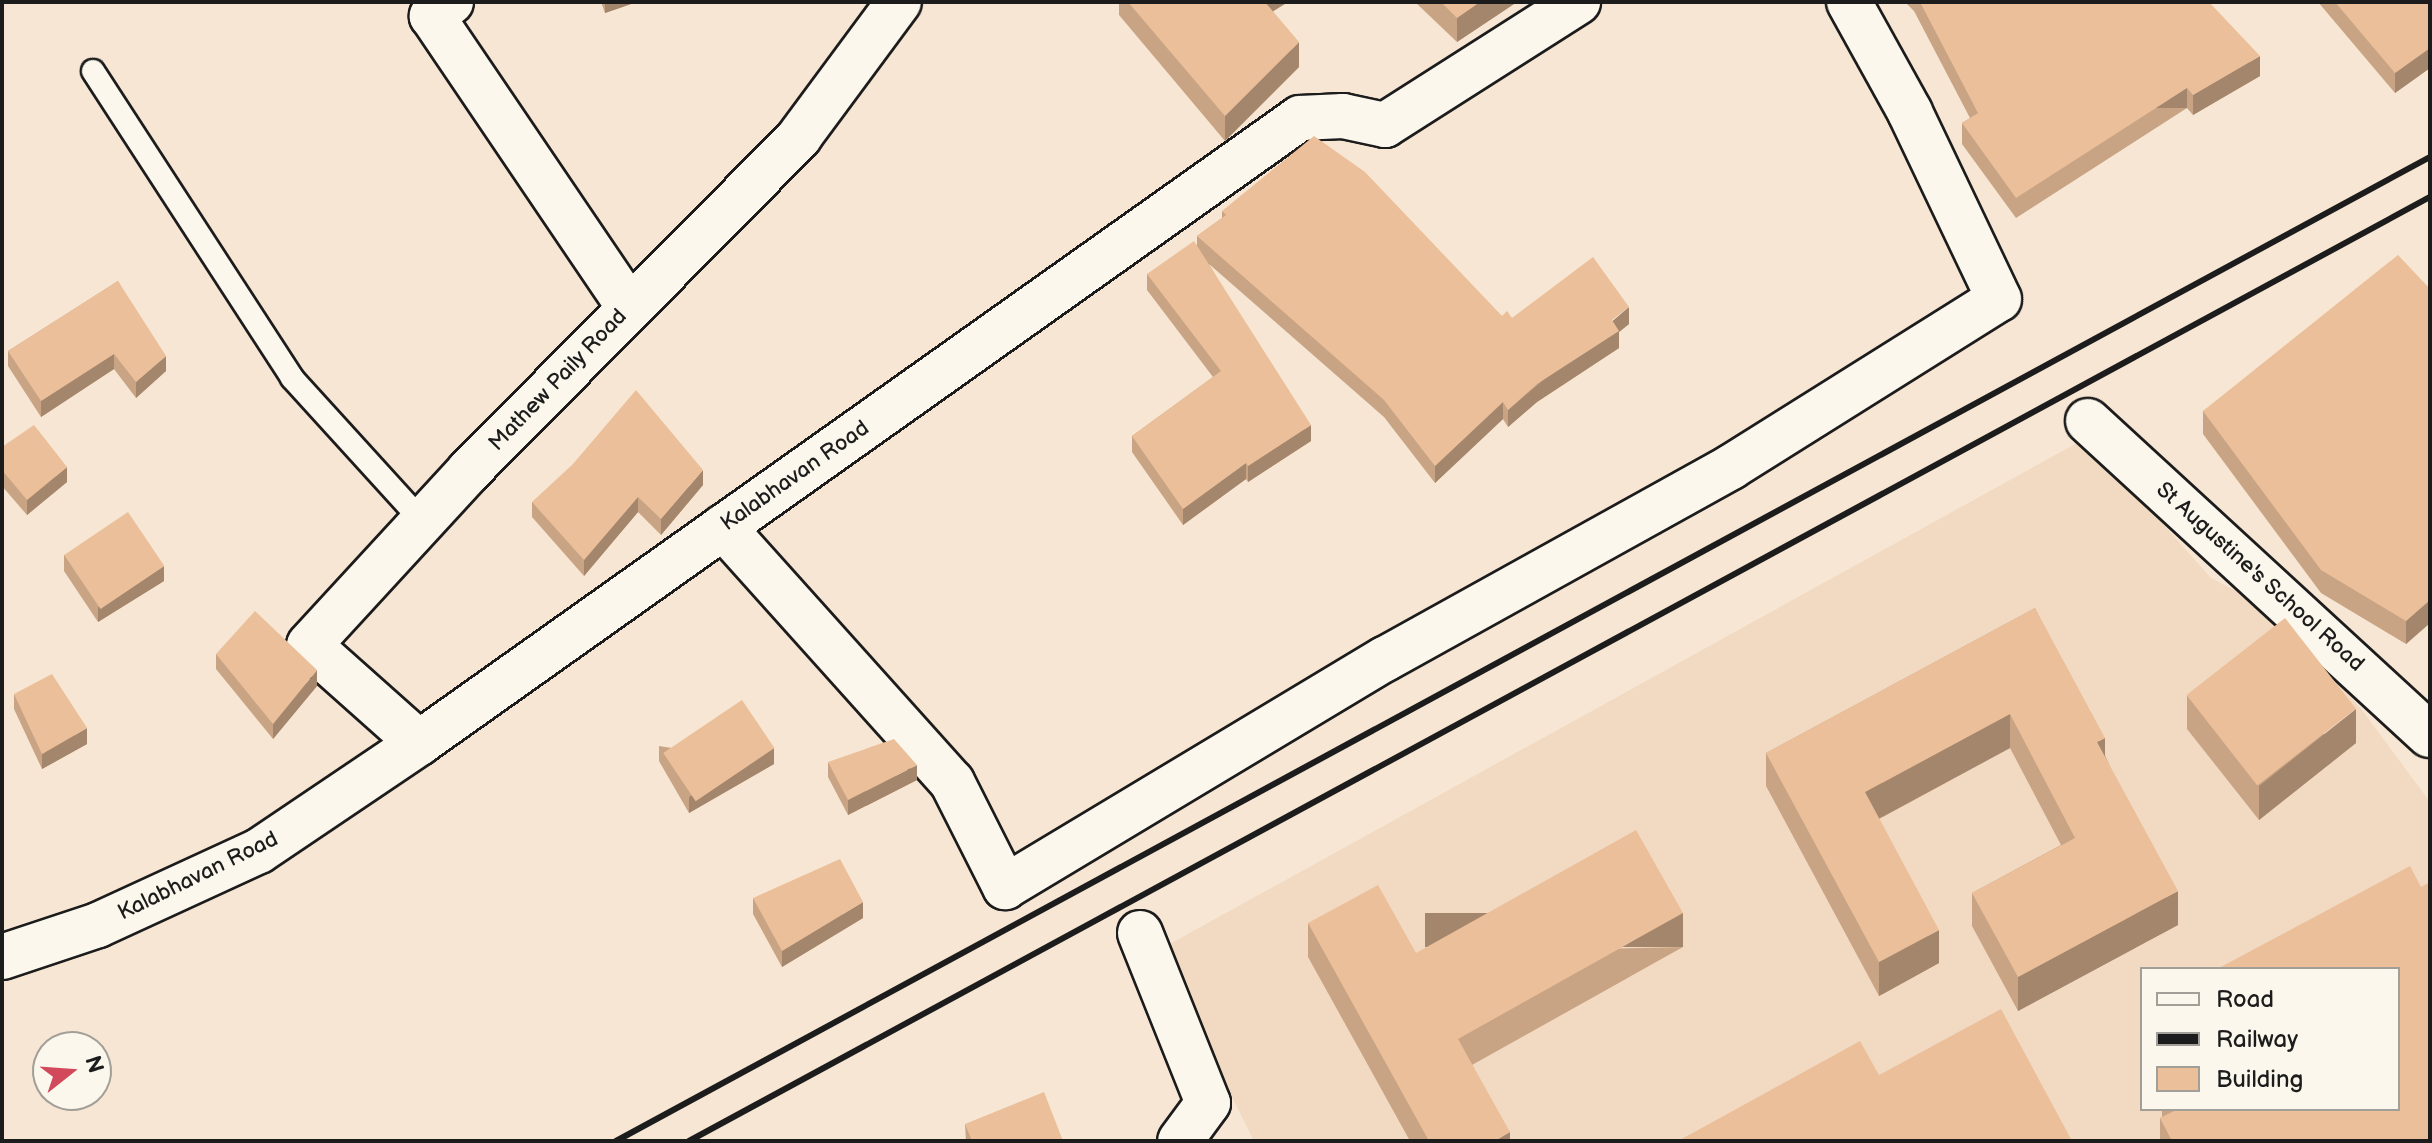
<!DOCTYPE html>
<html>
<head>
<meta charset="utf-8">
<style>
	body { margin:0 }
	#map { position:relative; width:2432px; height:1143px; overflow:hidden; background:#f6e6d3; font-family:"Balsamiq Sans",sans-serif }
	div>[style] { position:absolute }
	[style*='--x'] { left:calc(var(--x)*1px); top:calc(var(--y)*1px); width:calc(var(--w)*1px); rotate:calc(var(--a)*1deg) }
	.built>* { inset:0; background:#f2dac2 }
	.roads { filter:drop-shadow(2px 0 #1c1c1c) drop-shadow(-2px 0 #1c1c1c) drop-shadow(0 2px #1c1c1c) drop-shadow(0 -2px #1c1c1c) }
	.lane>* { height:22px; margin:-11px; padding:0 11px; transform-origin:11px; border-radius:11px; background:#fbf7ec }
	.street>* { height:44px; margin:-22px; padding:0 22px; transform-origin:22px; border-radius:22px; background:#fbf7ec }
	.rail>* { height:6px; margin:-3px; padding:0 3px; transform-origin:3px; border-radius:3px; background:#1c1c1c }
	.wall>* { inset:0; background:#c9a484 }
	.shaded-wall>* { inset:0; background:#a4866c; transform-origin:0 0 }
	.building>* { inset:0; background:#eabf9a; transform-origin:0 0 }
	span { translate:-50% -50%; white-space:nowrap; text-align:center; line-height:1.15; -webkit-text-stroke:8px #fbf7ec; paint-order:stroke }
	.street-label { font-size:22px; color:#1c1c1c }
	.frame { position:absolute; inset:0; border:4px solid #1c1c1c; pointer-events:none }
	.legend { position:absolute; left:2140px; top:967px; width:260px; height:144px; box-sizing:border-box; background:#fbf7ec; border:2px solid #a29f99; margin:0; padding:10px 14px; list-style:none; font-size:24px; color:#1c1c1c }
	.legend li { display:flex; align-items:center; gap:16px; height:40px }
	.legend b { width:40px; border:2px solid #a29f99 }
	.north { position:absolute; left:32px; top:1031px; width:80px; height:80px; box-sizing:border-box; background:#fbf7ec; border:2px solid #a29f99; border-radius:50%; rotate:73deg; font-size:22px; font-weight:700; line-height:32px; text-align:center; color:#1c1c1c }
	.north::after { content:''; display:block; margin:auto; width:28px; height:36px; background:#d1495b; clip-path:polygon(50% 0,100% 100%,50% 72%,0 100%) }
</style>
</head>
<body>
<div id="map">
	<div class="built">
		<div style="clip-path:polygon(evenodd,2086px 438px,2211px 578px,2269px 608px,2362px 710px,2430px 802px,2430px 1141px,1254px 1141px,1159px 950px,2086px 438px,2142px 969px,2398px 969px,2398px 1109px,2142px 1109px,2142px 969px)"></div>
	</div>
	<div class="roads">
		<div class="lane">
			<div style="--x:93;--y:71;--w:366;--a:57"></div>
			<div style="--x:292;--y:378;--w:195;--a:47.7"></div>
		</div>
		<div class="street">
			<div style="--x:451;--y:2;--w:24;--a:144"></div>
			<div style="--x:432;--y:16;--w:351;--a:55.9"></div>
			<div style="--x:2088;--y:421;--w:464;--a:42.6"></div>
			<div style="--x:723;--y:527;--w:343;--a:48.1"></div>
			<div style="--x:952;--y:782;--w:118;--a:63.2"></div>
			<div style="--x:1005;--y:887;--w:443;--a:-31"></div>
			<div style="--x:1385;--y:659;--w:396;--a:-29"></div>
			<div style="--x:1731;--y:467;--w:316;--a:-32.1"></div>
			<div style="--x:1999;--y:299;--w:207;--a:-115.5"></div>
			<div style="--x:1910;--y:112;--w:126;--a:-119"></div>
			<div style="--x:419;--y:743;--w:147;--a:-138.3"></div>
			<div style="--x:309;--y:645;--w:236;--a:-47.4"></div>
			<div style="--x:469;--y:471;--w:470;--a:-45.3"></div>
			<div style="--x:799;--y:137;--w:168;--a:-53.5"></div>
			<div style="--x:1140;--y:933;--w:183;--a:68.2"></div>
			<div style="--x:1208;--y:1103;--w:47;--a:126.4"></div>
			<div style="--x:2;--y:957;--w:101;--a:-18.4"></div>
			<div style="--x:98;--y:925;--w:177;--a:-24.7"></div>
			<div style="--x:259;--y:851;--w:193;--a:-34"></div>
			<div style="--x:419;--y:743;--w:1080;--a:-35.35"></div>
			<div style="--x:1300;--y:118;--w:43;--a:-2.7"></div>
			<div style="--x:1343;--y:116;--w:43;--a:12.1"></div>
			<div style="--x:1385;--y:125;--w:229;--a:-32.5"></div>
		</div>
	</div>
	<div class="rail">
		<div style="--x:616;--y:1141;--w:2064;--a:-28.48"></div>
		<div style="--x:689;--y:1141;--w:1980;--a:-28.47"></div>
	</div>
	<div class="wall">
		<div style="clip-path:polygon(601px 2px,637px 2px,605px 13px)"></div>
		<div style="clip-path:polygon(1119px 2px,1288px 2px,1273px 11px,1299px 67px,1225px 141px,1119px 15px)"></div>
		<div style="clip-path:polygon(1415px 2px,1517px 2px,1457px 42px)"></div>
		<div style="clip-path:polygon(1905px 2px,2209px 2px,2260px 76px,2193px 115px,2187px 108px,2016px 218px,1962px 144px,1962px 123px,1970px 118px,1914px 11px)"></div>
		<div style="clip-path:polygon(2318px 2px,2430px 2px,2430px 68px,2395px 93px)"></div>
		<div style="clip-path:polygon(1222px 211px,1502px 316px,1512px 318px,1629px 324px,1619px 332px,1619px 348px,1537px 402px,1508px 427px,1503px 419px,1435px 483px,1384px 417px,1209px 264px,1311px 441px,1248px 482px,1246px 479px,1183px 525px,1132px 452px,1132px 436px,1213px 377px,1147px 290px,1147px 274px,1197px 245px,1197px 236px,1222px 218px)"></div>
		<div style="clip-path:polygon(118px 281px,166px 371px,136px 398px,114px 369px,41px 417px,8px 366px,8px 351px)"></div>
		<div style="clip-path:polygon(2430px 289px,2430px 623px,2406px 644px,2321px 593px,2203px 434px,2203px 411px)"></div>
		<div style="clip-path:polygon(2px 447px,67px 482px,27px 515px,2px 486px)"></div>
		<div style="clip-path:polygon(703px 485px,661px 535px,638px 512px,584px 576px,532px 517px,532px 502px)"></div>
		<div style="clip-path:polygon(64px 555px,164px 581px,98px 622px,64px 571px)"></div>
		<div style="clip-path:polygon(2035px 608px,2105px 755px,2178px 925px,2018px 1011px,1972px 926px,1972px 893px,2061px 845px,2010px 748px,1879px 819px,1939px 963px,1879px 996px,1766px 786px,1766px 753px)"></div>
		<div style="clip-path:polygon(216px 654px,317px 686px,273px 739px,216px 669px)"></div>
		<div style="clip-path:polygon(14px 694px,87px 744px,42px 769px,14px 709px)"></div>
		<div style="clip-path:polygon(2187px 695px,2356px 743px,2259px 820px,2187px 729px)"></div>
		<div style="clip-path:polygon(659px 746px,774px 764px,689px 813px,659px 761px)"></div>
		<div style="clip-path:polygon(828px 762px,917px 780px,848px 815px,828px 777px)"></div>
		<div style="clip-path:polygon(753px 898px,863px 918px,782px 967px,753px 914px)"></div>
		<div style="clip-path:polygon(1308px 923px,1416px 953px,1683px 947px,1472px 1065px,1510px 1141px,1410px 1141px,1308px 957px)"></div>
		<div style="clip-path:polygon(2162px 1109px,2398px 1109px,2430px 1141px,2160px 1141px,2160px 1118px,2162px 1117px)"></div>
		<div style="clip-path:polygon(965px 1124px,1063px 1141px,966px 1141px)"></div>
	</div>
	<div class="shaded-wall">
		<div style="clip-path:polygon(605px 2px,637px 2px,605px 13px)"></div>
		<div style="clip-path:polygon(1259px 2px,1288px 2px,1259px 20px)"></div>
		<div style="clip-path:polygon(1480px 2px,1517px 2px,1457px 42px,1457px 18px)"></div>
		<div style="clip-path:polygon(1299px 42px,1299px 67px,1225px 141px,1225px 116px)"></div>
		<div style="clip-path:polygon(2430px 48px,2430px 68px,2395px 93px,2395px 73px)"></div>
		<div style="clip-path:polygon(2260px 56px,2260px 76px,2193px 115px,2193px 95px)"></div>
		<div style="left:2187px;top:88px;width:20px;height:203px;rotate:90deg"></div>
		<div style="clip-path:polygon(1629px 307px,1629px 324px,1619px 332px,1619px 348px,1537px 402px,1508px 427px,1508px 410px)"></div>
		<div style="clip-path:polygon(114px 354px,114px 369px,41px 417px,41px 401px)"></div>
		<div style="clip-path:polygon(166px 356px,166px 371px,136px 398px,136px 382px)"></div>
		<div style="clip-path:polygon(1503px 402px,1503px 419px,1435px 483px,1435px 466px)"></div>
		<div style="clip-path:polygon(1311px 425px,1311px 441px,1248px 482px,1248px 466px)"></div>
		<div style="clip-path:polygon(1246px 463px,1246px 479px,1183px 525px,1183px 509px)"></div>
		<div style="clip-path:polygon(67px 467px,67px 482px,27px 515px,27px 500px)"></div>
		<div style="clip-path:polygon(703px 470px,703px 485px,661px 535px,661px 519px)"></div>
		<div style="clip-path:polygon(638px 497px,638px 512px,584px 576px,584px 560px)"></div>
		<div style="clip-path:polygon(164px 566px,164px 581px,98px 622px,98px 607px)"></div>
		<div style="clip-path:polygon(2430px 600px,2430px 623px,2406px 644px,2406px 621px)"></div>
		<div style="clip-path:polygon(317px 670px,317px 686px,273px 739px,273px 724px)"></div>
		<div style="clip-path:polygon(2356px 709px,2356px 743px,2259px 820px,2259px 786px)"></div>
		<div style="clip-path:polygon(2010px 714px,2010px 748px,1865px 826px,1865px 792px)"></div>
		<div style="clip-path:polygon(87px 728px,87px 744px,42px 769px,42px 754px)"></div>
		<div style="clip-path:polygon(2105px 738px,2105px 771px,2097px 742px)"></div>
		<div style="clip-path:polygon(774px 748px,774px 764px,689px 813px,689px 797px)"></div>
		<div style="clip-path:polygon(917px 765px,917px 780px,848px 815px,848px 800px)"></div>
		<div style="clip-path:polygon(2178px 891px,2178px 925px,2018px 1011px,2018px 977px)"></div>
		<div style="clip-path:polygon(863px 902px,863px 918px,782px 967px,782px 951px)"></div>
		<div style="left:1683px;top:913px;width:34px;height:258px;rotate:90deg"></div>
		<div style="clip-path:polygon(1939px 930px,1939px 963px,1879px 996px,1879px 962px)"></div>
		<div style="clip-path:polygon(1510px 1132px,1510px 1141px,1495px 1141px)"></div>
	</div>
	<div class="building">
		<div style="clip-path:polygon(1128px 2px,1265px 2px,1299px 42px,1225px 116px)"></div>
		<div style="clip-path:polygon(1441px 2px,1480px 2px,1457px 18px)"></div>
		<div style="clip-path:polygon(1920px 2px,2209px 2px,2260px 56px,2193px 95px,2187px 88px,2016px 198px,1962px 123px,1978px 113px)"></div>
		<div style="clip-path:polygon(2335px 2px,2430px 2px,2430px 48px,2395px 73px)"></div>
		<div style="clip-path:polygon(1314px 136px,1365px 172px,1502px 316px,1507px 311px,1512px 318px,1593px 257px,1629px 307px,1612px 320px,1619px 331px,1537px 384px,1508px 410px,1503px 402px,1435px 466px,1384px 400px,1197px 236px,1226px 215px,1222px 211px)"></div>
		<div style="clip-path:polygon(1194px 241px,1311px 425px,1248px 466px,1246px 463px,1183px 509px,1132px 436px,1221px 371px,1147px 274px)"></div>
		<div style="clip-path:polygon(2398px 255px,2430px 289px,2430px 600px,2406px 621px,2321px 570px,2203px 411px)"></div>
		<div style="clip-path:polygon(118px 281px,166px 356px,136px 382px,114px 354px,41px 401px,8px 351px)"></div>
		<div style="clip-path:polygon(636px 390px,703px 470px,661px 519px,638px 497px,584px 560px,532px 502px,573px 464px)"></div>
		<div style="clip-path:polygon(34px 425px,67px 467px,27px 500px,2px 470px,2px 447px)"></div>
		<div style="left:128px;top:512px;width:65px;height:77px;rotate:56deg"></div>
		<div style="clip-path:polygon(2035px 608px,2105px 738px,2097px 742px,2178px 891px,2018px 977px,1972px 893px,2075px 838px,2010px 714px,1865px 792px,1939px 930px,1879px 962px,1766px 753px)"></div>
		<div style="clip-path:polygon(255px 611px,317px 670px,273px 724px,216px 654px)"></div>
		<div style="left:2285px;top:618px;width:115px;height:125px;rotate:52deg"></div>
		<div style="clip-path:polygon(52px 674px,87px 728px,42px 754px,14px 694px)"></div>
		<div style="left:742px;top:700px;width:58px;height:95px;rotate:56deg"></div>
		<div style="clip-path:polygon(894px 739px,917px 765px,848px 800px,828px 762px)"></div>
		<div style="clip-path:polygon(1636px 830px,1683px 913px,1458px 1039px,1510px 1132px,1495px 1141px,1429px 1141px,1308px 923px,1378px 885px,1416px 953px)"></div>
		<div style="clip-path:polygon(840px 859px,863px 902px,782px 951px,753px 898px)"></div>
		<div style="clip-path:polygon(2410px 866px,2421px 887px,2430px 882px,2430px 1141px,2172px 1141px,2160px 1118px,2174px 1111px,2173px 1109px,2398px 1109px,2398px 969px,2217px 969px)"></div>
		<div style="clip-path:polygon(2001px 1009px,2072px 1141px,1678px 1141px,1860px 1041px,1879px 1075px)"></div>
		<div style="clip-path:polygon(1044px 1092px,1063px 1141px,972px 1141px,965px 1124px)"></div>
	</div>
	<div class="street-label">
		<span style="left:558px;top:380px;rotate:-46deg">Mathew Paily Road</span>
		<span style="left:795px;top:476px;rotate:-35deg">Kalabhavan Road</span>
		<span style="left:2260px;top:577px;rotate:42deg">St Augustine's School Road</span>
		<span style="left:198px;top:876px;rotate:-26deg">Kalabhavan Road</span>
	</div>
	<div class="frame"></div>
	<ul class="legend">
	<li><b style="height:10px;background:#fbf7ec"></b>Road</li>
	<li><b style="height:10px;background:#1c1c1c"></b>Railway</li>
	<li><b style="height:22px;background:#eabf9a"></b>Building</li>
	</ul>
	<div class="north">N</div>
</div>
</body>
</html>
